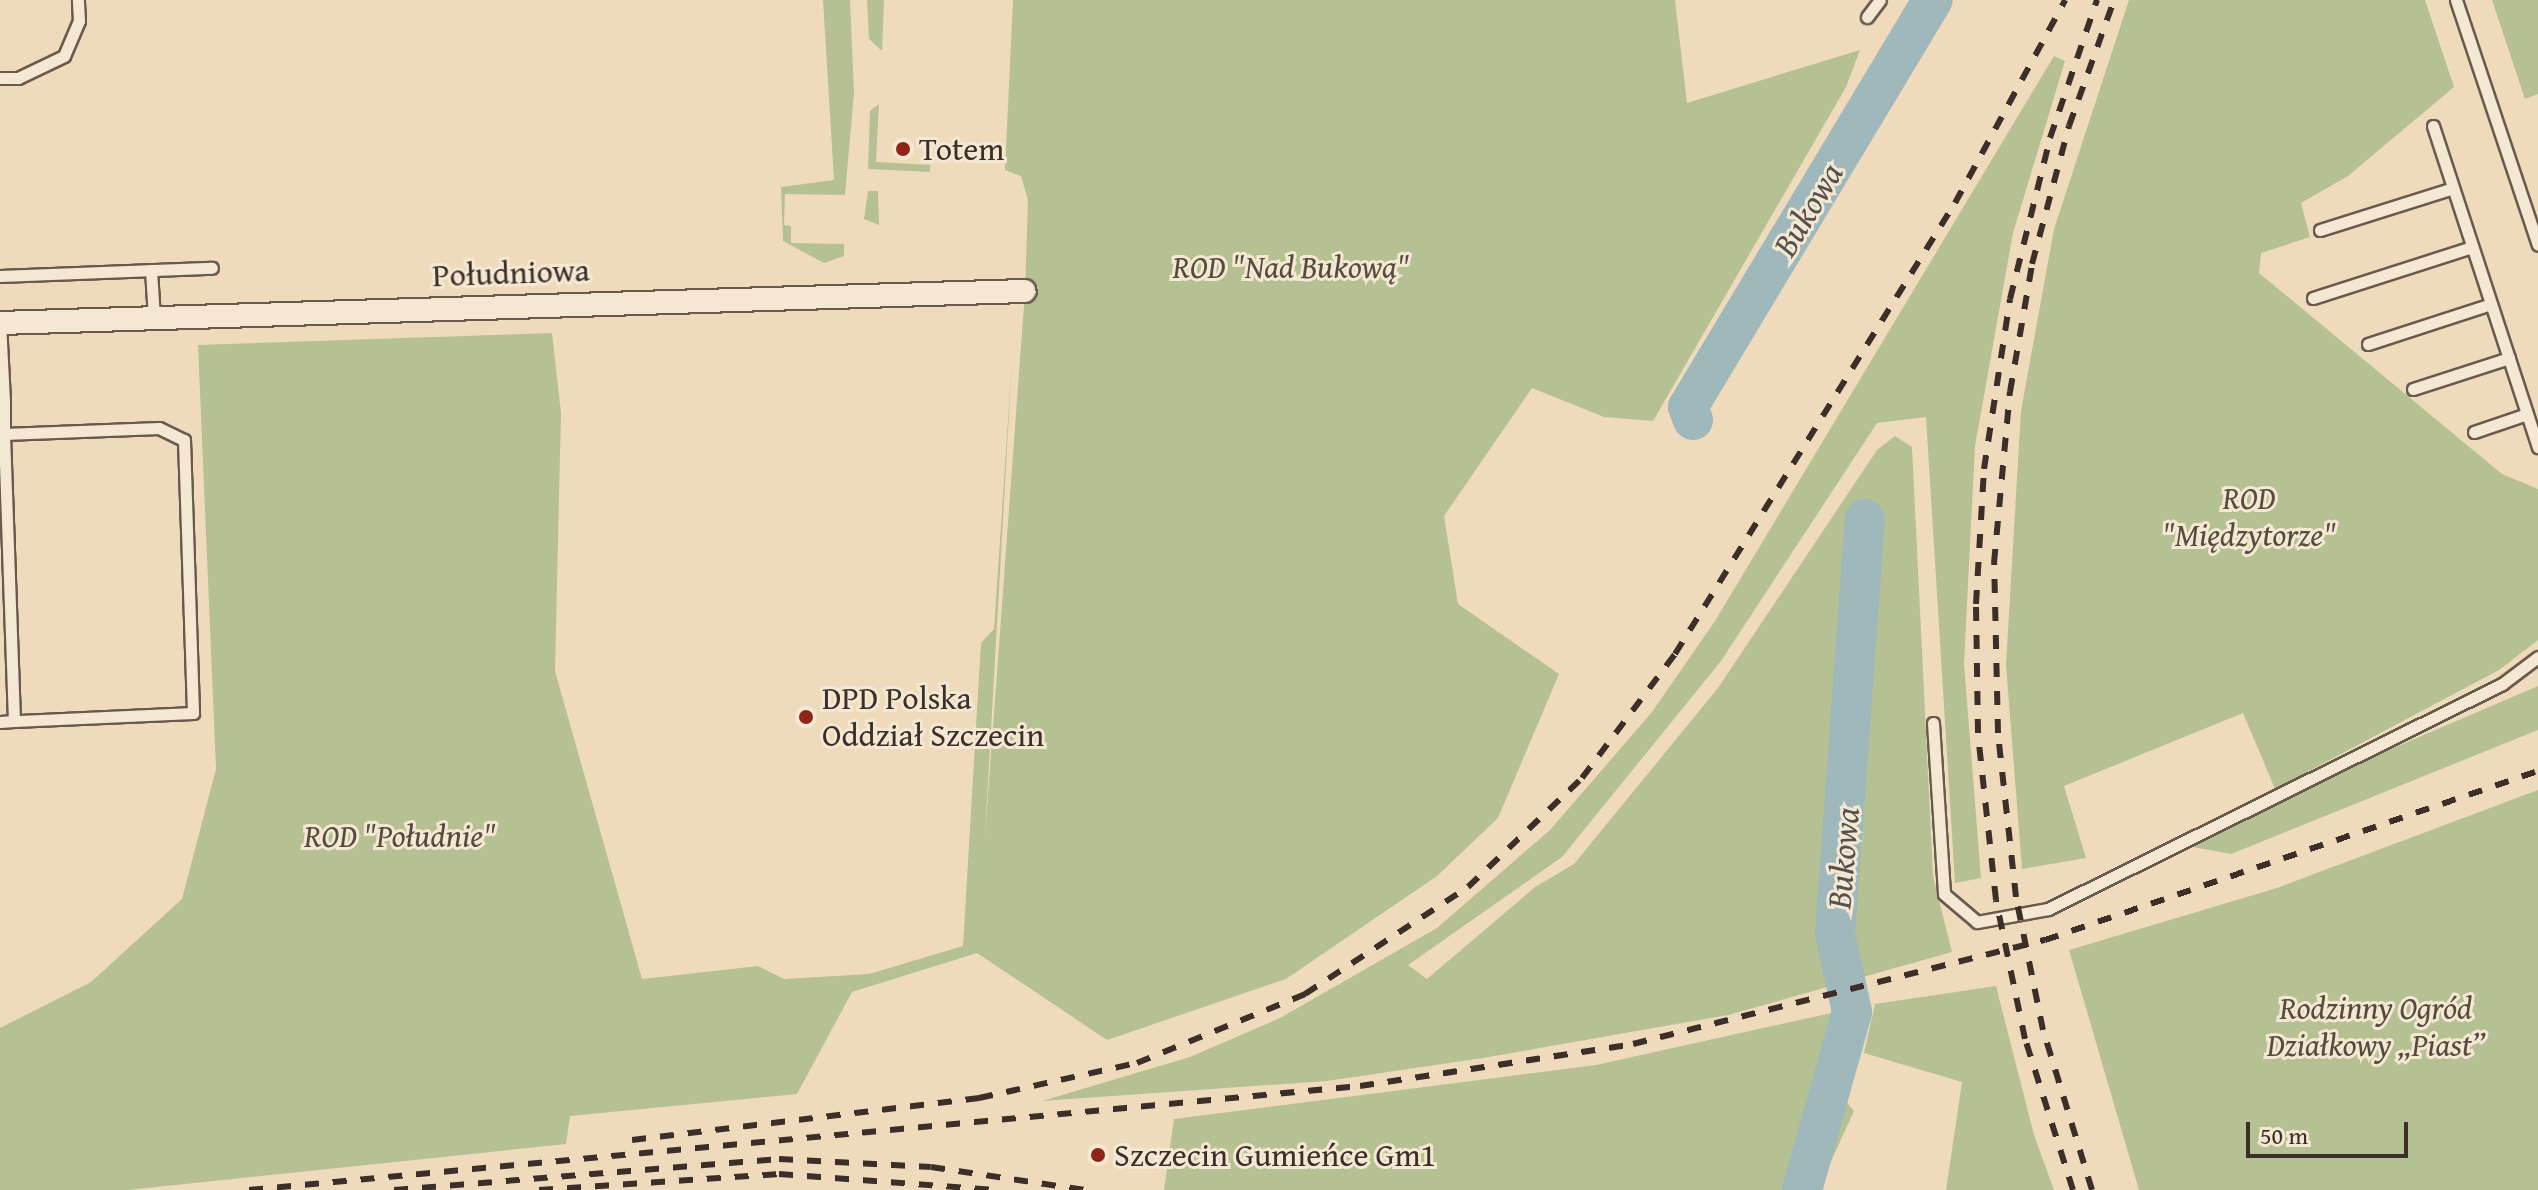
<!DOCTYPE html>
<html>
<head>
<meta charset="utf-8">
<style>
	body { margin:0 }
	#map { position:relative; width:2538px; height:1190px; overflow:hidden; background:#efdbbc; font-family:"Gentium Book Plus",serif }
	div>[style] { position:absolute }
	[style*='--x'] { left:calc(var(--x)*1px); top:calc(var(--y)*1px); width:calc(var(--w)*1px); rotate:calc(var(--a)*1deg) }
	.green>* { inset:0; background:#b5c193 }
	.river>* { height:40px; margin:-20px; padding:0 20px; transform-origin:20px; border-radius:20px; background:#9eb8bb }
	.roads { filter:drop-shadow(2px 0 #695a4e) drop-shadow(-2px 0 #695a4e) drop-shadow(0 2px #695a4e) drop-shadow(0 -2px #695a4e) }
	.service>* { height:11px; margin:-5.5px; padding:0 5.5px; transform-origin:5.5px; border-radius:5.5px; background:#f5e8d3 }
	.minor>* { height:22px; margin:-11px; padding:0 11px; transform-origin:11px; border-radius:11px; background:#f5e8d3 }
	.rail>* { height:6px; margin-top:-3px; transform-origin:0; background:repeating-linear-gradient(90deg,#3c2f29 0 14px,transparent 0 28px) }
	.dots>* { width:22px; height:22px; translate:-50% -50%; box-sizing:border-box; border:4px solid #f5e8d3; border-radius:50% }
	span { translate:-50% -50%; white-space:nowrap; text-align:center; line-height:1.15; -webkit-text-stroke:6px #f5e8d3; paint-order:stroke }
	.poi-label { font-size:32px; color:#3c2f29 }
	.left { translate:0 -50%; text-align:left }
	.park-label { font-size:32px; color:#544c3e; font-style:italic }
	.street-label { font-size:32px; color:#3c2f29 }
	.water-label { font-size:34px; color:#54514e; font-style:italic }
	.scale { position:absolute; left:2246px; top:1122px; width:162px; height:36px; box-sizing:border-box; border:4px solid #3c2f29; border-top:0; padding-left:10px; font-size:24px; line-height:28px; white-space:nowrap; color:#3c2f29; -webkit-text-stroke:6px #f5e8d3; paint-order:stroke }
</style>
</head>
<body>
<div id="map">
	<div class="green">
		<div style="clip-path:polygon(823px 0,850px 0,854px 93px,845px 195px,785px 194px,784px 225px,791px 226px,791px 243px,844px 244px,844px 256px,824px 263px,783px 241px,781px 187px,834px 180px)"></div>
		<div style="clip-path:polygon(867px 0,884px 0,882px 51px,869px 39px)"></div>
		<div style="clip-path:polygon(1013px 0,1675px 0,1687px 103px,1860px 50px,1846px 87px,1653px 421px,1604px 417px,1532px 388px,1444px 516px,1458px 604px,1559px 674px,1498px 818px,1437px 876px,1286px 979px,1107px 1040px,977px 953px,852px 992px,797px 1094px,570px 1116px,566px 1144px,128px 1190px,0 1190px,0 1028px,91px 982px,182px 899px,216px 769px,198px 345px,552px 333px,561px 413px,555px 671px,642px 979px,758px 966px,784px 979px,869px 974px,963px 946px,981px 643px,994px 629px,1012px 361px,985px 836px,1025px 291px,1028px 200px,1021px 176px,1005px 170px)"></div>
		<div style="clip-path:polygon(2129px 0,2425px 0,2454px 87px,2348px 176px,2301px 203px,2310px 237px,2261px 253px,2259px 273px,2502px 474px,2538px 489px,2538px 640px,2499px 670px,2275px 789px,2243px 713px,2064px 786px,2086px 858px,2022px 869px,2006px 665px,2021px 411px,2054px 229px)"></div>
		<div style="clip-path:polygon(2492px 0,2538px 0,2538px 94px,2525px 99px)"></div>
		<div style="clip-path:polygon(2054px 56px,2065px 61px,2013px 233px,1975px 446px,1964px 664px,1981px 878px,1955px 883px,1926px 417px,1877px 423px,1721px 661px,1562px 857px,1408px 965px,1427px 979px,1535px 887px,1574px 864px,1718px 688px,1877px 450px,1895px 436px,1912px 447px,1933px 876px,1952px 952px,1728px 1015px,1483px 1058px,1327px 1081px,1042px 1101px,1190px 1057px,1280px 1018px,1437px 928px,1550px 830px,1652px 712px,1715px 621px)"></div>
		<div style="clip-path:polygon(879px 104px,876px 162px,930px 165px,930px 172px,868px 169px,870px 111px)"></div>
		<div style="clip-path:polygon(868px 191px,878px 191px,879px 225px,864px 219px)"></div>
		<div style="clip-path:polygon(2538px 686px,2538px 730px,2231px 854px,2193px 847px,2321px 779px)"></div>
		<div style="clip-path:polygon(2538px 790px,2538px 1190px,2139px 1190px,2069px 950px,2277px 888px)"></div>
		<div style="clip-path:polygon(1996px 986px,2034px 1135px,2054px 1190px,1946px 1190px,1962px 1082px,1864px 1053px,1875px 1004px)"></div>
		<div style="clip-path:polygon(1836px 1012px,1830px 1083px,1854px 1111px,1818px 1190px,1164px 1190px,1174px 1119px,1596px 1065px)"></div>
	</div>
	<div class="river">
		<div style="--x:1693;--y:420;--w:14;--a:-111"></div>
		<div style="--x:1688;--y:407;--w:475;--a:-59"></div>
		<div style="--x:1802;--y:1190;--w:185;--a:-74.3"></div>
		<div style="--x:1852;--y:1012;--w:80;--a:-102.3"></div>
		<div style="--x:1835;--y:934;--w:416;--a:-85.9"></div>
	</div>
	<div class="roads">
		<div class="service">
			<div style="--x:2456;--y:0;--w:258;--a:71.5"></div>
			<div style="--x:1867;--y:17;--w:21;--a:-53"></div>
			<div style="--x:0;--y:78;--w:18;--a:0"></div>
			<div style="--x:18;--y:78;--w:51;--a:-25.6"></div>
			<div style="--x:64;--y:56;--w:38;--a:-67"></div>
			<div style="--x:79;--y:21;--w:21;--a:-93"></div>
			<div style="--x:2433;--y:126;--w:338;--a:71.9"></div>
			<div style="--x:2320;--y:230;--w:139;--a:-17.5"></div>
			<div style="--x:151;--y:270;--w:48;--a:86.4"></div>
			<div style="--x:0;--y:276;--w:212;--a:-2.2"></div>
			<div style="--x:2313;--y:298;--w:167;--a:-17.8"></div>
			<div style="--x:2368;--y:344;--w:129;--a:-18"></div>
			<div style="--x:2413;--y:389;--w:101;--a:-17.9"></div>
			<div style="--x:2474;--y:432;--w:56;--a:-18.8"></div>
			<div style="--x:0;--y:434;--w:4;--a:0"></div>
			<div style="--x:4;--y:434;--w:155;--a:-2.2"></div>
			<div style="--x:159;--y:428;--w:28;--a:26"></div>
			<div style="--x:184;--y:440;--w:273;--a:88.1"></div>
			<div style="--x:193;--y:713;--w:179;--a:177.4"></div>
			<div style="--x:14;--y:721;--w:287;--a:-92"></div>
			<div style="--x:4;--y:434;--w:33;--a:-90"></div>
			<div style="--x:4;--y:401;--w:78;--a:-92.9"></div>
			<div style="--x:0;--y:722;--w:14;--a:-4"></div>
			<div style="--x:1933;--y:723;--w:171;--a:86.3"></div>
			<div style="--x:1944;--y:894;--w:43;--a:40.3"></div>
			<div style="--x:1977;--y:922;--w:72;--a:-10.4"></div>
			<div style="--x:2048;--y:909;--w:507;--a:-26.36"></div>
			<div style="--x:2502;--y:684;--w:45;--a:-36.9"></div>
		</div>
		<div class="minor">
			<div style="--x:0;--y:323;--w:1025;--a:-1.79"></div>
		</div>
	</div>
	<div class="rail">
		<div style="--x:632;--y:1140;--w:350;--a:-6.9"></div>
		<div style="--x:979;--y:1098;--w:162;--a:-12.5"></div>
		<div style="--x:1137;--y:1063;--w:182;--a:-22.3"></div>
		<div style="--x:1305;--y:994;--w:195;--a:-33.3"></div>
		<div style="--x:1468;--y:887;--w:158;--a:-43.7"></div>
		<div style="--x:1582;--y:778;--w:155;--a:-53.1"></div>
		<div style="--x:1675;--y:654;--w:531;--a:-58.17"></div>
		<div style="--x:1955;--y:203;--w:231;--a:-61.5"></div>
		<div style="--x:249;--y:1190;--w:1116;--a:-5.35"></div>
		<div style="--x:1360;--y:1086;--w:276;--a:-8.7"></div>
		<div style="--x:1633;--y:1044;--w:425;--a:-14.2"></div>
		<div style="--x:2045;--y:940;--w:521;--a:-18.92"></div>
		<div style="--x:394;--y:1190;--w:386;--a:-4.6"></div>
		<div style="--x:779;--y:1159;--w:152;--a:3"></div>
		<div style="--x:931;--y:1167;--w:156;--a:8.5"></div>
		<div style="--x:539;--y:1190;--w:241;--a:-3.8"></div>
		<div style="--x:779;--y:1174;--w:217;--a:4.2"></div>
		<div style="--x:2073;--y:1190;--w:158;--a:-107.6"></div>
		<div style="--x:2025;--y:1039;--w:142;--a:-101.8"></div>
		<div style="--x:1996;--y:900;--w:168;--a:-96.2"></div>
		<div style="--x:1978;--y:733;--w:129;--a:-90.9"></div>
		<div style="--x:1976;--y:604;--w:135;--a:-86.6"></div>
		<div style="--x:1984;--y:469;--w:172;--a:-81.3"></div>
		<div style="--x:2010;--y:299;--w:166;--a:-76"></div>
		<div style="--x:2050;--y:138;--w:146;--a:-71.2"></div>
		<div style="--x:2092;--y:1190;--w:167;--a:-107"></div>
		<div style="--x:2043;--y:1030;--w:136;--a:-101.5"></div>
		<div style="--x:2016;--y:897;--w:165;--a:-96.3"></div>
		<div style="--x:1998;--y:733;--w:170;--a:-91.3"></div>
		<div style="--x:1994;--y:563;--w:172;--a:-84.7"></div>
		<div style="--x:2010;--y:392;--w:130;--a:-80.2"></div>
		<div style="--x:2032;--y:264;--w:143;--a:-75"></div>
		<div style="--x:2069;--y:126;--w:134;--a:-70.3"></div>
	</div>
	<div class="dots">
		<div style="left:903px;top:149px;background:#8f2418"></div>
		<div style="left:806px;top:717px;background:#8f2418"></div>
		<div style="left:1098px;top:1155px;background:#8f2418"></div>
	</div>
	<div class="poi-label">
		<span class="left" style="left:919px;top:149px">Totem</span>
		<span class="left" style="left:822px;top:717px">DPD Polska<br>Oddział Szczecin</span>
		<span class="left" style="left:1114px;top:1155px">Szczecin Gumieńce Gm1</span>
	</div>
	<div class="park-label">
		<span style="left:1291px;top:267px">ROD "Nad Bukową"</span>
		<span style="left:2249px;top:517px">ROD<br>"Międzytorze"</span>
		<span style="left:400px;top:836px">ROD "Południe"</span>
		<span style="left:2376px;top:1027px">Rodzinny Ogród<br>Działkowy „Piast”</span>
	</div>
	<div class="street-label">
		<span style="left:511px;top:273px;rotate:-2deg">Południowa</span>
	</div>
	<div class="water-label">
		<span style="left:1807px;top:209px;rotate:-59deg">Bukowa</span>
		<span style="left:1842px;top:858px;rotate:-85deg">Bukowa</span>
	</div>
	<div class="scale">50 m</div>
</div>
</body>
</html>
